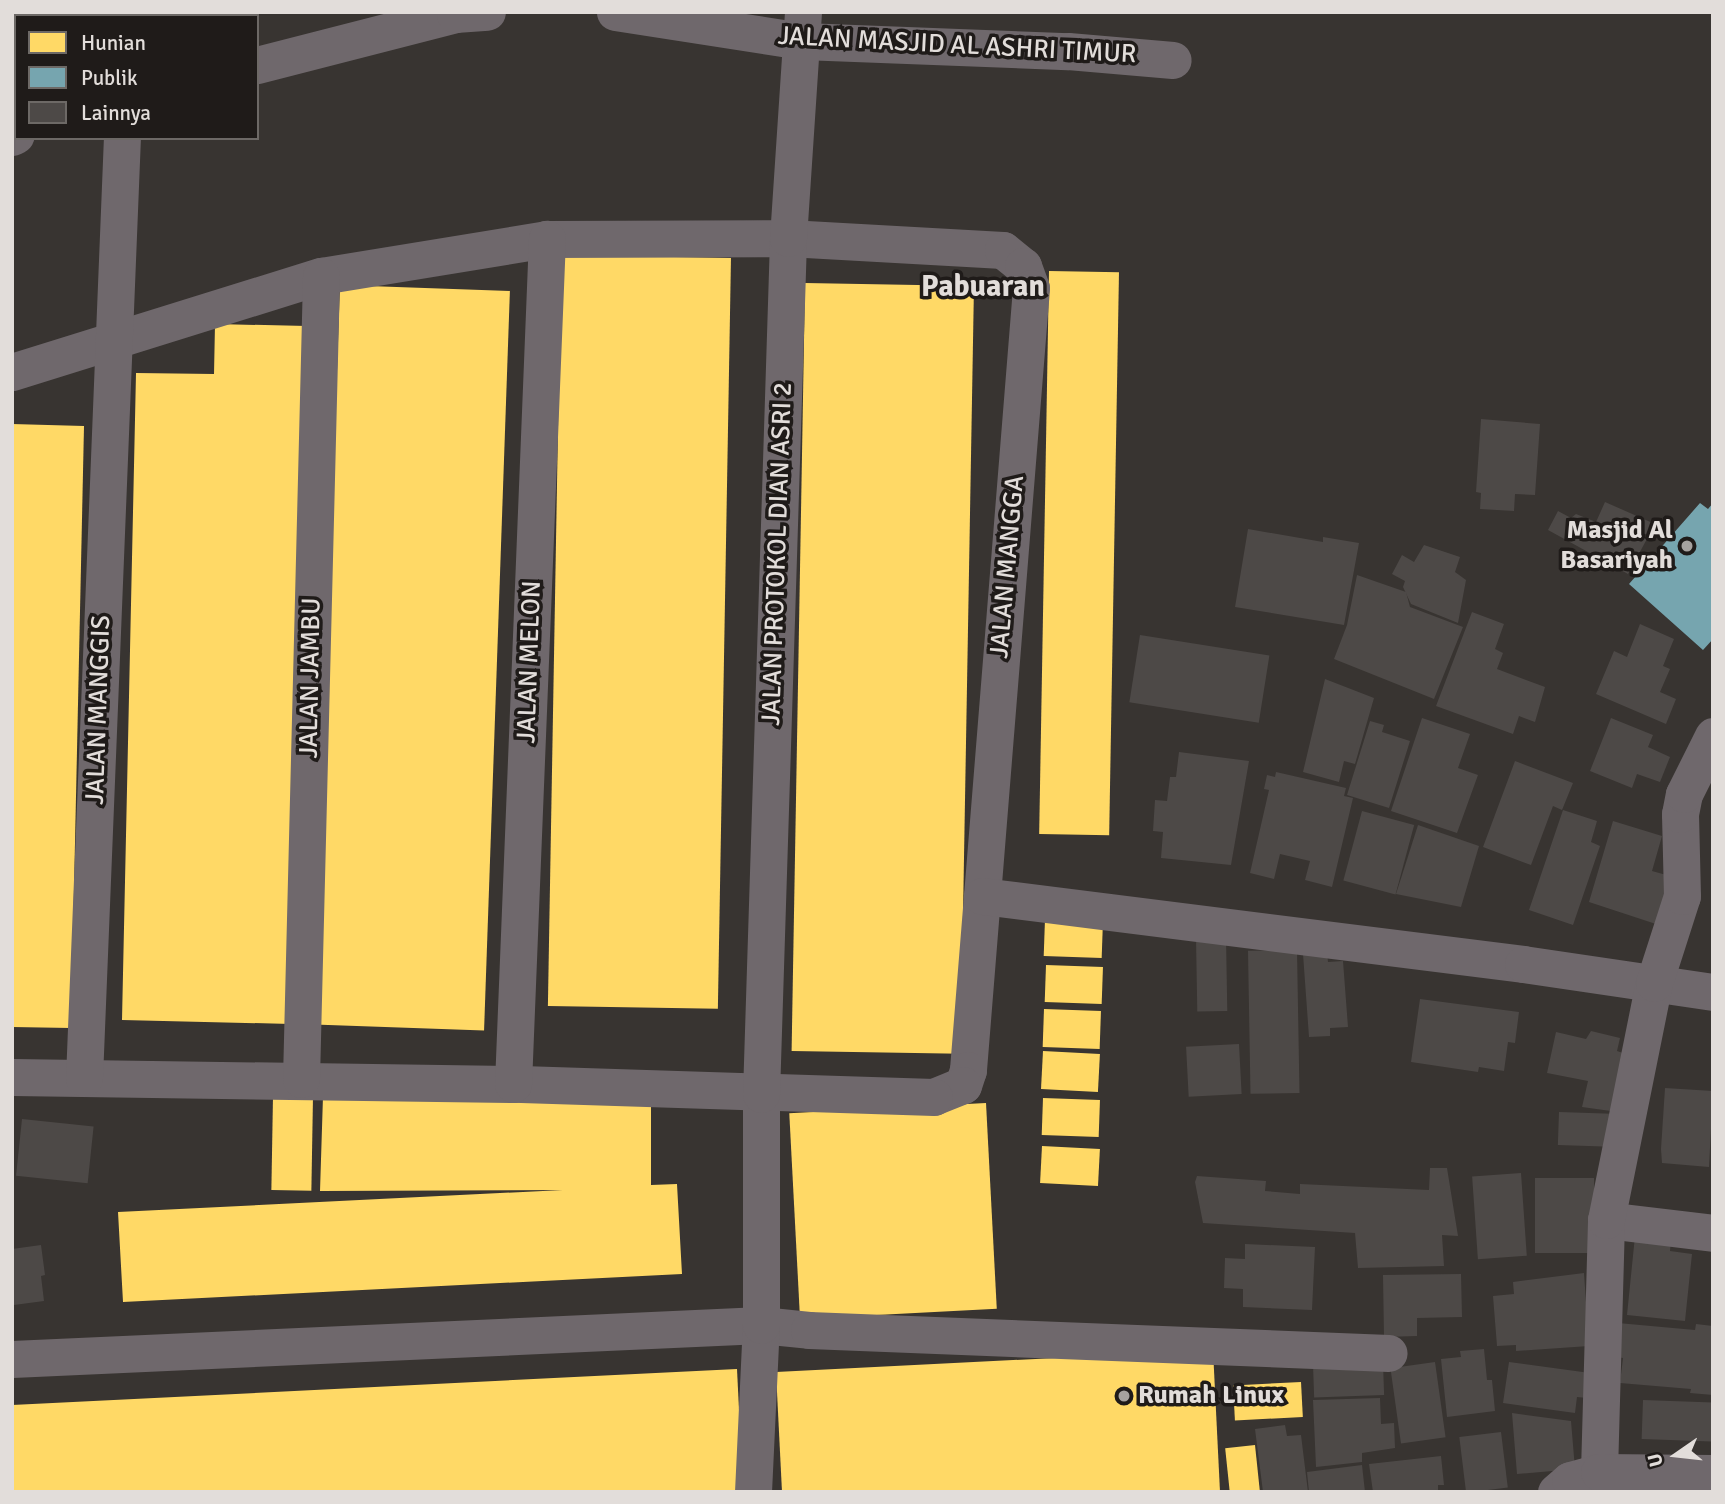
<!DOCTYPE html>
<html>
<head>
<meta charset="utf-8">
<style>
	body { margin:0 }
	#map { position:relative; width:1725px; height:1504px; overflow:hidden; background:#383431; font-family:Signika,sans-serif }
	div>[style] { position:absolute }
	[style*='--x'] { left:calc(var(--x)*1px); top:calc(var(--y)*1px); width:calc(var(--w)*1px); rotate:calc(var(--a)*1deg) }
	.homes>* { inset:0; background:#ffd966; transform-origin:0 0 }
	.public>* { inset:0; background:#76a5af }
	.building>* { inset:0; background:#4d4947; transform-origin:0 0 }
	.street>* { height:37px; margin:-18.5px; padding:0 18.5px; transform-origin:18.5px; border-radius:18.5px; background:#6f686c }
	.dots>* { width:19px; height:19px; translate:-50% -50%; box-sizing:border-box; border:4px solid #1f1b19; border-radius:50% }
	span { translate:-50% -50%; white-space:nowrap; text-align:center; line-height:1.15; -webkit-text-stroke:7px #1f1b19; paint-order:stroke }
	.street-label { font-size:26px; color:#e2ddda }
	.poi-label { font-size:26px; color:#e2ddda; font-weight:700 }
	.right { translate:-100% -50%; text-align:right }
	.left { translate:0 -50%; text-align:left }
	.quarter-label { font-size:30px; color:#e2ddda; font-weight:700 }
	.frame { position:absolute; inset:0; border:14px solid #e2ddda; pointer-events:none }
	.legend { position:absolute; left:14px; top:14px; width:245px; height:126px; box-sizing:border-box; background:#1f1b19; border:2px solid #6d6966; margin:0; padding:9px 12px; list-style:none; font-size:21px; color:#e2ddda }
	.legend li { display:flex; align-items:center; gap:14px; height:35px }
	.legend b { width:35px; border:2px solid #6d6966 }
	.north { position:absolute; left:1641px; top:1420px; width:70px; height:70px; -webkit-text-stroke:5px #1f1b19; paint-order:stroke; rotate:256deg; font-size:19px; font-weight:700; line-height:28px; text-align:center; color:#e2ddda }
	.north::after { content:''; display:block; margin:auto; width:24px; height:32px; background:#e2ddda; clip-path:polygon(50% 0,100% 100%,50% 72%,0 100%) }
</style>
</head>
<body>
<div id="map">
	<div class="homes">
		<div style="left:561px;top:255px;width:170px;height:751px;rotate:1deg"></div>
		<div style="left:1049px;top:271px;width:70px;height:563px;rotate:1deg"></div>
		<div style="left:805px;top:283px;width:169px;height:768px;rotate:1deg"></div>
		<div style="left:340px;top:285px;width:170px;height:740px;rotate:2deg"></div>
		<div style="clip-path:polygon(215px 324px,307px 326px,291px 1024px,122px 1020px,136px 373px,214px 374px)"></div>
		<div style="clip-path:polygon(12px 424px,84px 426px,71px 1028px,12px 1027px)"></div>
		<div style="left:1045px;top:919px;width:58px;height:37px;rotate:2deg"></div>
		<div style="left:1046px;top:965px;width:57px;height:37px;rotate:2deg"></div>
		<div style="left:1044px;top:1009px;width:57px;height:38px;rotate:2deg"></div>
		<div style="left:1043px;top:1051px;width:57px;height:38px;rotate:3deg"></div>
		<div style="left:273px;top:1096px;width:40px;height:94px;rotate:1deg"></div>
		<div style="clip-path:polygon(323px 1096px,651px 1105px,651px 1185px,677px 1184px,682px 1274px,123px 1302px,118px 1212px,563px 1190px,320px 1191px)"></div>
		<div style="left:1043px;top:1098px;width:57px;height:37px;rotate:2deg"></div>
		<div style="left:986px;top:1103px;width:206px;height:197px;rotate:87deg"></div>
		<div style="left:1042px;top:1146px;width:58px;height:37px;rotate:3deg"></div>
		<div style="clip-path:polygon(1213px 1350px,1220px 1492px,782px 1492px,776px 1372px)"></div>
		<div style="clip-path:polygon(737px 1369px,743px 1492px,12px 1492px,12px 1405px)"></div>
		<div style="left:1301px;top:1382px;width:35px;height:68px;rotate:87deg"></div>
		<div style="left:1255px;top:1445px;width:47px;height:30px;rotate:84deg"></div>
	</div>
	<div class="public">
		<div style="clip-path:polygon(1700px 503px,1708px 509px,1713px 503px,1713px 639px,1703px 650px,1629px 584px)"></div>
	</div>
	<div class="building">
		<div style="clip-path:polygon(1481px 419px,1540px 424px,1535px 495px,1515px 494px,1514px 511px,1480px 509px,1481px 493px,1476px 492px)"></div>
		<div style="clip-path:polygon(1605px 502px,1655px 524px,1628px 574px,1548px 530px,1558px 511px,1571px 518px,1576px 514px,1596px 522px)"></div>
		<div style="clip-path:polygon(1248px 529px,1323px 542px,1323px 537px,1359px 543px,1344px 625px,1235px 607px)"></div>
		<div style="clip-path:polygon(1424px 545px,1460px 557px,1455px 572px,1466px 580px,1458px 623px,1411px 604px,1403px 587px,1405px 581px,1392px 574px,1402px 555px,1414px 562px)"></div>
		<div style="clip-path:polygon(1357px 575px,1406px 592px,1410px 607px,1463px 627px,1434px 699px,1334px 659px,1347px 625px)"></div>
		<div style="clip-path:polygon(1472px 612px,1504px 624px,1495px 649px,1503px 653px,1497px 669px,1545px 687px,1535px 722px,1519px 716px,1513px 734px,1436px 706px)"></div>
		<div style="clip-path:polygon(1640px 624px,1674px 639px,1663px 666px,1670px 669px,1660px 692px,1676px 699px,1666px 724px,1596px 694px,1614px 651px,1627px 657px)"></div>
		<div style="left:1140px;top:635px;width:131px;height:68px;rotate:9deg"></div>
		<div style="clip-path:polygon(1325px 679px,1374px 698px,1355px 764px,1344px 761px,1339px 782px,1303px 772px)"></div>
		<div style="clip-path:polygon(1422px 718px,1470px 734px,1458px 768px,1478px 775px,1457px 833px,1391px 811px)"></div>
		<div style="clip-path:polygon(1611px 718px,1653px 735px,1648px 747px,1670px 757px,1660px 782px,1637px 774px,1632px 788px,1590px 771px)"></div>
		<div style="clip-path:polygon(1370px 721px,1384px 725px,1382px 732px,1410px 741px,1389px 808px,1347px 795px)"></div>
		<div style="clip-path:polygon(1179px 752px,1249px 761px,1231px 865px,1161px 858px,1163px 832px,1153px 831px,1155px 800px,1167px 801px,1170px 777px,1176px 777px)"></div>
		<div style="clip-path:polygon(1515px 761px,1573px 783px,1562px 810px,1553px 806px,1531px 865px,1483px 847px)"></div>
		<div style="clip-path:polygon(1276px 772px,1346px 788px,1344px 796px,1353px 798px,1332px 887px,1305px 880px,1310px 861px,1280px 854px,1274px 879px,1250px 873px,1269px 790px,1264px 789px,1267px 775px,1275px 777px)"></div>
		<div style="clip-path:polygon(1563px 810px,1597px 821px,1591px 842px,1600px 846px,1573px 925px,1529px 910px)"></div>
		<div style="left:1362px;top:811px;width:54px;height:72px;rotate:15deg"></div>
		<div style="clip-path:polygon(1613px 821px,1662px 836px,1652px 871px,1677px 878px,1662px 926px,1589px 902px)"></div>
		<div style="clip-path:polygon(1418px 825px,1479px 846px,1461px 907px,1396px 894px)"></div>
		<div style="left:1226px;top:937px;width:74px;height:30px;rotate:89deg"></div>
		<div style="left:1297px;top:950px;width:143px;height:49px;rotate:89deg"></div>
		<div style="clip-path:polygon(1327px 952px,1328px 962px,1343px 961px,1348px 1027px,1330px 1028px,1330px 1036px,1309px 1037px,1303px 954px)"></div>
		<div style="clip-path:polygon(1420px 999px,1519px 1012px,1515px 1043px,1508px 1042px,1504px 1071px,1479px 1067px,1478px 1072px,1411px 1062px)"></div>
		<div style="clip-path:polygon(1591px 1031px,1620px 1038px,1617px 1051px,1626px 1054px,1618px 1112px,1582px 1107px,1588px 1081px,1547px 1073px,1556px 1032px,1586px 1039px)"></div>
		<div style="left:1239px;top:1044px;width:50px;height:53px;rotate:87deg"></div>
		<div style="clip-path:polygon(1665px 1088px,1713px 1091px,1709px 1167px,1662px 1163px,1661px 1149px)"></div>
		<div style="left:1559px;top:1112px;width:53px;height:33px;rotate:2deg"></div>
		<div style="left:22px;top:1119px;width:72px;height:57px;rotate:6deg"></div>
		<div style="clip-path:polygon(1430px 1168px,1447px 1168px,1458px 1236px,1442px 1235px,1444px 1266px,1358px 1268px,1355px 1233px,1203px 1223px,1195px 1182px,1197px 1176px,1266px 1181px,1265px 1191px,1300px 1194px,1300px 1184px,1429px 1190px)"></div>
		<div style="left:1521px;top:1173px;width:83px;height:49px;rotate:86deg"></div>
		<div style="left:1535px;top:1178px;width:59px;height:75px"></div>
		<div style="clip-path:polygon(1635px 1236px,1671px 1239px,1670px 1251px,1692px 1254px,1685px 1321px,1627px 1315px)"></div>
		<div style="clip-path:polygon(1245px 1244px,1315px 1247px,1312px 1310px,1243px 1307px,1243px 1289px,1224px 1288px,1225px 1258px,1245px 1259px)"></div>
		<div style="clip-path:polygon(41px 1245px,45px 1275px,41px 1276px,44px 1301px,14px 1305px,12px 1249px)"></div>
		<div style="clip-path:polygon(1584px 1273px,1589px 1346px,1516px 1351px,1516px 1345px,1497px 1346px,1493px 1296px,1514px 1294px,1513px 1282px)"></div>
		<div style="clip-path:polygon(1461px 1274px,1462px 1317px,1417px 1318px,1417px 1336px,1384px 1337px,1383px 1275px)"></div>
		<div style="clip-path:polygon(1618px 1323px,1695px 1330px,1696px 1324px,1713px 1326px,1713px 1395px,1690px 1393px,1691px 1389px,1620px 1383px,1623px 1358px,1616px 1357px)"></div>
		<div style="clip-path:polygon(1484px 1349px,1487px 1380px,1492px 1380px,1495px 1411px,1447px 1417px,1441px 1359px,1461px 1357px,1460px 1351px)"></div>
		<div style="left:1435px;top:1362px;width:76px;height:45px;rotate:82deg"></div>
		<div style="clip-path:polygon(1509px 1362px,1590px 1373px,1587px 1398px,1577px 1397px,1575px 1413px,1503px 1403px)"></div>
		<div style="left:1383px;top:1363px;width:32px;height:70px;rotate:88deg"></div>
		<div style="clip-path:polygon(1380px 1398px,1381px 1424px,1394px 1423px,1395px 1448px,1362px 1453px,1362px 1462px,1316px 1467px,1313px 1400px)"></div>
		<div style="left:1643px;top:1400px;width:70px;height:39px;rotate:2deg"></div>
		<div style="clip-path:polygon(1512px 1413px,1571px 1421px,1575px 1469px,1517px 1474px)"></div>
		<div style="clip-path:polygon(1285px 1425px,1287px 1436px,1301px 1435px,1308px 1492px,1263px 1492px,1255px 1429px)"></div>
		<div style="left:1501px;top:1432px;width:56px;height:42px;rotate:83deg"></div>
		<div style="clip-path:polygon(1441px 1456px,1444px 1485px,1438px 1485px,1438px 1492px,1373px 1492px,1369px 1464px)"></div>
		<div style="clip-path:polygon(1362px 1465px,1365px 1492px,1309px 1492px,1307px 1472px)"></div>
	</div>
	<div class="street">
		<div style="--x:615;--y:12;--w:189;--a:8.8"></div>
		<div style="--x:802;--y:41;--w:266;--a:2.2"></div>
		<div style="--x:1068;--y:51;--w:105;--a:4.9"></div>
		<div style="--x:154;--y:16;--w:13;--a:-18"></div>
		<div style="--x:12;--y:58;--w:4;--a:-14"></div>
		<div style="--x:257;--y:65;--w:204;--a:-14.4"></div>
		<div style="--x:455;--y:14;--w:32;--a:-4"></div>
		<div style="--x:12;--y:137;--w:4;--a:-27"></div>
		<div style="--x:12;--y:372;--w:324;--a:-17.3"></div>
		<div style="--x:321;--y:276;--w:229;--a:-9.3"></div>
		<div style="--x:547;--y:239;--w:241;--a:-0.2"></div>
		<div style="--x:788;--y:238;--w:215;--a:3.2"></div>
		<div style="--x:1003;--y:250;--w:26;--a:39"></div>
		<div style="--x:1023;--y:266;--w:23;--a:70"></div>
		<div style="--x:1031;--y:288;--w:785;--a:94.61"></div>
		<div style="--x:968;--y:1070;--w:16;--a:108"></div>
		<div style="--x:963;--y:1085;--w:31;--a:158"></div>
		<div style="--x:934;--y:1097;--w:421;--a:-178.2"></div>
		<div style="--x:513;--y:1084;--w:501;--a:-179.2"></div>
		<div style="--x:982;--y:896;--w:545;--a:7.16"></div>
		<div style="--x:1523;--y:964;--w:192;--a:8.4"></div>
		<div style="--x:84;--y:1078;--w:941;--a:-87.69"></div>
		<div style="--x:301;--y:1079;--w:803;--a:-88.57"></div>
		<div style="--x:513;--y:1084;--w:846;--a:-87.7"></div>
		<div style="--x:1606;--y:1220;--w:108;--a:6.9"></div>
		<div style="--x:12;--y:1359;--w:750;--a:-2.6"></div>
		<div style="--x:761;--y:1325;--w:48;--a:5.9"></div>
		<div style="--x:809;--y:1330;--w:580;--a:2.27"></div>
		<div style="--x:1599;--y:1472;--w:252;--a:-88.4"></div>
		<div style="--x:1606;--y:1220;--w:242;--a:-78.6"></div>
		<div style="--x:1654;--y:983;--w:91;--a:-72.2"></div>
		<div style="--x:1682;--y:896;--w:82;--a:-91.4"></div>
		<div style="--x:1680;--y:814;--w:20;--a:-79"></div>
		<div style="--x:1684;--y:794;--w:65;--a:-63.4"></div>
		<div style="--x:753;--y:1492;--w:167;--a:-87.3"></div>
		<div style="--x:761;--y:1325;--w:231;--a:-90"></div>
		<div style="--x:761;--y:1094;--w:856;--a:-88.19"></div>
		<div style="--x:788;--y:238;--w:226;--a:-86.2"></div>
		<div style="--x:1556;--y:1492;--w:18;--a:-41"></div>
		<div style="--x:1570;--y:1480;--w:30;--a:-15"></div>
		<div style="--x:1599;--y:1472;--w:114;--a:0.5"></div>
	</div>
	<div class="dots">
		<div style="left:1687px;top:546px;background:#a6a29f"></div>
		<div style="left:1124px;top:1396px;background:#a6a29f"></div>
	</div>
	<div class="street-label">
		<span style="left:957px;top:46px;rotate:3deg">JALAN MASJID AL ASHRI TIMUR</span>
		<span style="left:778px;top:554px;rotate:-88deg">JALAN PROTOKOL DIAN ASRI 2</span>
		<span style="left:1008px;top:567px;rotate:-85deg">JALAN MANGGA</span>
		<span style="left:530px;top:662px;rotate:-88deg">JALAN MELON</span>
		<span style="left:311px;top:678px;rotate:-89deg">JALAN JAMBU</span>
		<span style="left:99px;top:710px;rotate:-88deg">JALAN MANGGIS</span>
	</div>
	<div class="poi-label">
		<span class="right" style="left:1673px;top:546px">Masjid Al<br>Basariyah</span>
		<span class="left" style="left:1138px;top:1396px">Rumah Linux</span>
	</div>
	<div class="quarter-label">
		<span style="left:983px;top:287px">Pabuaran</span>
	</div>
	<div class="frame"></div>
	<ul class="legend">
	<li><b style="height:19px;background:#ffd966"></b>Hunian</li>
	<li><b style="height:19px;background:#76a5af"></b>Publik</li>
	<li><b style="height:19px;background:#4d4947"></b>Lainnya</li>
	</ul>
	<div class="north">U</div>
</div>
</body>
</html>
